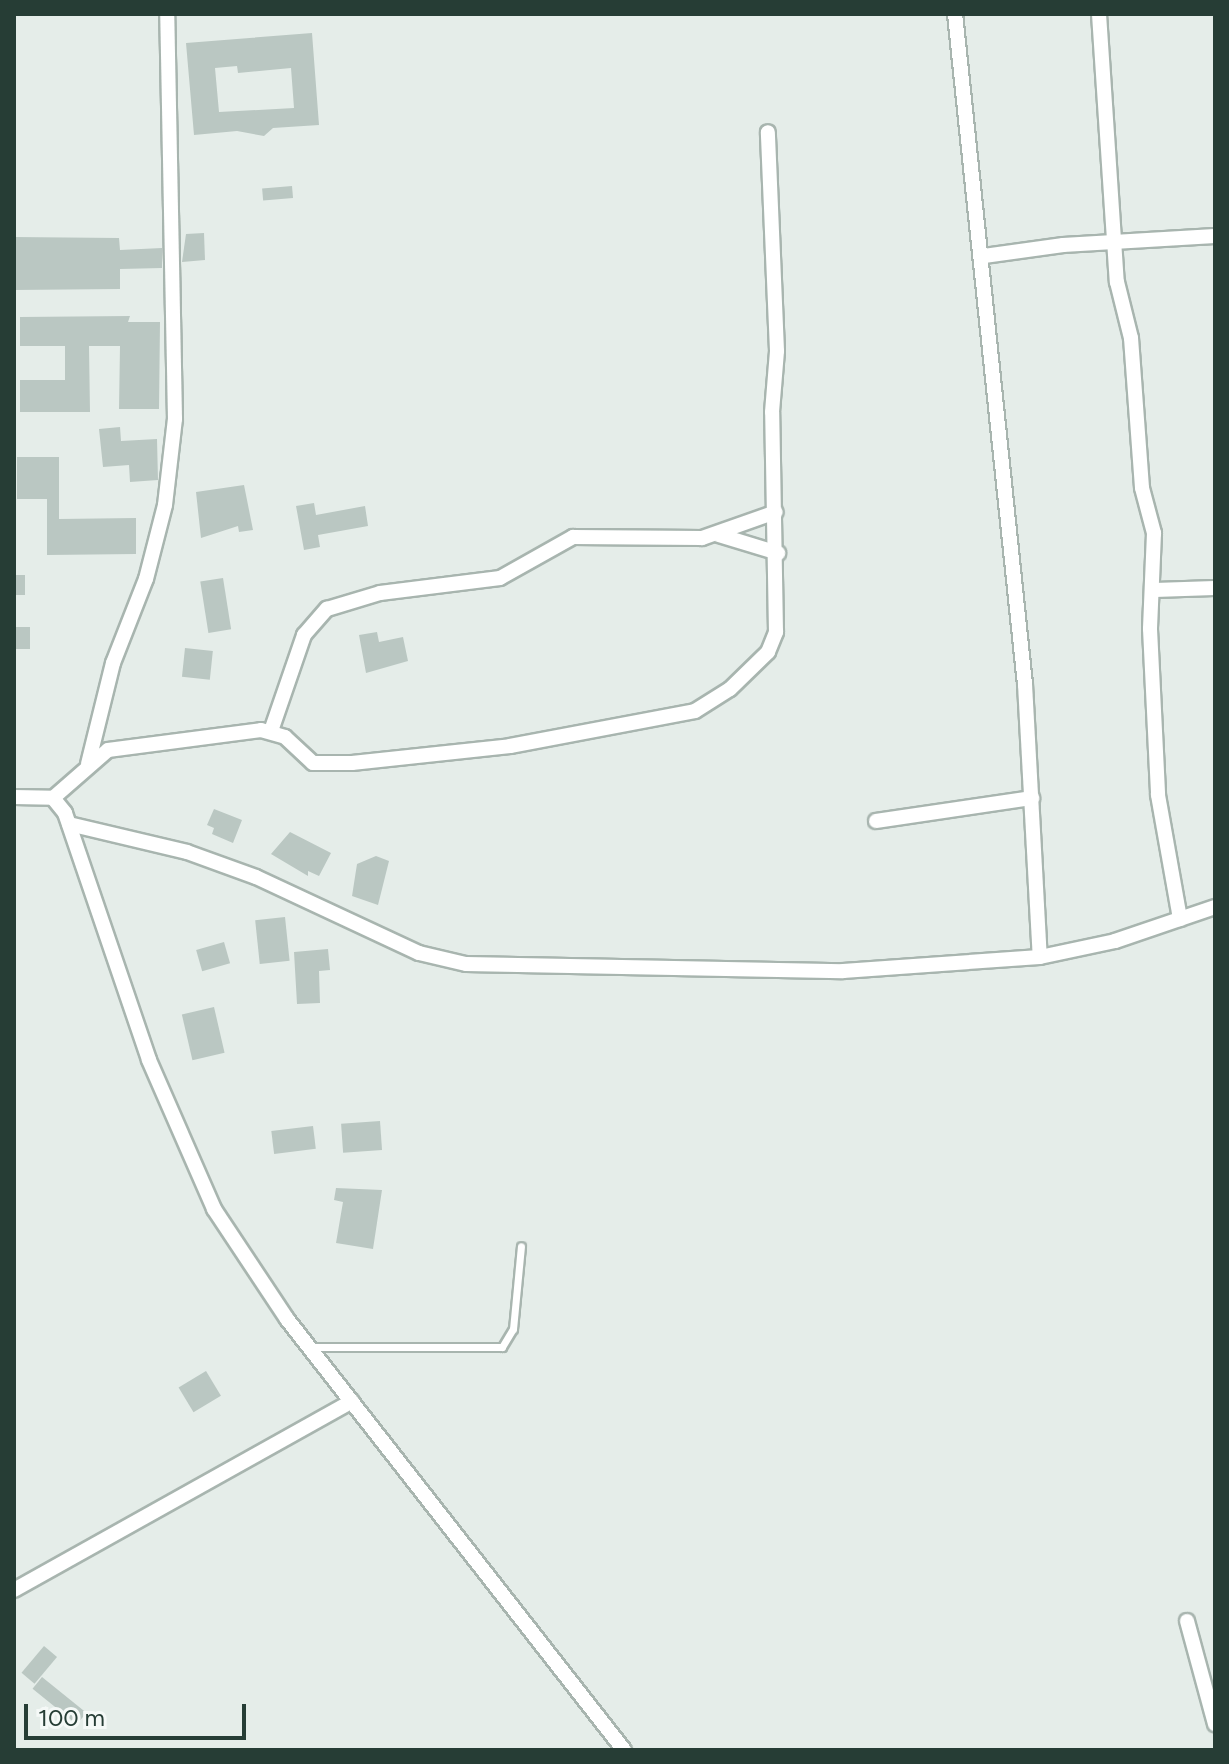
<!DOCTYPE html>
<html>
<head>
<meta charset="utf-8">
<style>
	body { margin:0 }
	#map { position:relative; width:1229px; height:1764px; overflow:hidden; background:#e5ede9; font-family:Figtree,sans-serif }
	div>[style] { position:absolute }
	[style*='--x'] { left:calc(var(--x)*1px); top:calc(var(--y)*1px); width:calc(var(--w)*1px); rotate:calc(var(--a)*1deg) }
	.building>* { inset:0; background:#bac7c2; transform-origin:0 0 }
	.roads { filter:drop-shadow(2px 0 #a8b5af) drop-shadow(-2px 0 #a8b5af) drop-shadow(0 2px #a8b5af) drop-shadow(0 -2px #a8b5af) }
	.service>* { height:7px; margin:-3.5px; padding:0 3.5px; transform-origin:3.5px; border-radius:3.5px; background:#fff }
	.minor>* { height:14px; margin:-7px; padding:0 7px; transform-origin:7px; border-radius:7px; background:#fff }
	span { translate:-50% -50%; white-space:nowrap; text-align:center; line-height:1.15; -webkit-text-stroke:7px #f5f9f7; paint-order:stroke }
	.frame { position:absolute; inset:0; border:16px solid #263d35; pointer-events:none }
	.scale { position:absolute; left:24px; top:1704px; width:222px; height:36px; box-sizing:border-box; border:4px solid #263d35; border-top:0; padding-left:10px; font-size:24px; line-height:28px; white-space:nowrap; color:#263d35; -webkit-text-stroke:6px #f5f9f7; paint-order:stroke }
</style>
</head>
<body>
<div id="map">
	<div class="building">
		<div style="clip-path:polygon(evenodd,312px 33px,319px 125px,273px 128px,264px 136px,237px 131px,194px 135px,186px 43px,312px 33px,237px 66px,238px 73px,291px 68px,294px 108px,219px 112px,215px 68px,237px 66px)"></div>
		<div style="left:292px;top:186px;width:12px;height:30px;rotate:85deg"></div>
		<div style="clip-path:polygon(204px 233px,205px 260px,182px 262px,186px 234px)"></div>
		<div style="clip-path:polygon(14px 237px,119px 238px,120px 250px,162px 248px,162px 268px,120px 269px,120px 289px,14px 290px)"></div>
		<div style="clip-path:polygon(130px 316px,128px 322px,160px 322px,159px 409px,119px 409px,120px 346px,89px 346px,90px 412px,20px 412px,20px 380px,65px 380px,65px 346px,20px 346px,20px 317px)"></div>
		<div style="clip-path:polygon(120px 427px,121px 441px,157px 439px,158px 480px,130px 482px,129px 465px,103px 467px,99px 429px)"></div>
		<div style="clip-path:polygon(17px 457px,59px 457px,59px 519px,136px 518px,136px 554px,47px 555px,47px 499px,17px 499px)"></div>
		<div style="clip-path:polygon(244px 485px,253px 530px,239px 532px,238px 526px,201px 538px,196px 492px)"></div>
		<div style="clip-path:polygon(314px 503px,316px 515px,365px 506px,368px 526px,318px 535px,320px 547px,304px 550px,296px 506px)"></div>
		<div style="left:14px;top:575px;width:11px;height:20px"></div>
		<div style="left:223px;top:578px;width:52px;height:23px;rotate:81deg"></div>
		<div style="left:14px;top:627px;width:16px;height:22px"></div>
		<div style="clip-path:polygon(377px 632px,379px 642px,403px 637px,408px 661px,366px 673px,359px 635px)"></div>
		<div style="left:185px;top:648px;width:28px;height:29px;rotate:6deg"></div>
		<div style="clip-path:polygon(214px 809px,242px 820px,233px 843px,212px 834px,214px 828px,207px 825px)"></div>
		<div style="clip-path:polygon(290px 832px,331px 853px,319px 876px,308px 871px,308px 876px,271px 854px)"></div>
		<div style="clip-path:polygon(376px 856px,389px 861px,378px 905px,352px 896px,357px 864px)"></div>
		<div style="left:285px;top:917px;width:44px;height:30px;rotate:84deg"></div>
		<div style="left:224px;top:942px;width:22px;height:29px;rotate:74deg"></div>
		<div style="clip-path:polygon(328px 949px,330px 970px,319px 971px,320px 1003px,297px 1004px,294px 952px)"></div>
		<div style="left:214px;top:1007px;width:47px;height:33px;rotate:77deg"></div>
		<div style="left:380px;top:1121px;width:29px;height:39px;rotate:86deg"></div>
		<div style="left:313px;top:1126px;width:23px;height:42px;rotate:83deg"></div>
		<div style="clip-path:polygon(336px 1188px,382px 1190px,373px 1249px,336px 1243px,343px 1202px,334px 1200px)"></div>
		<div style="left:206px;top:1371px;width:29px;height:32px;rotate:59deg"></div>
		<div style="left:44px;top:1646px;width:17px;height:35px;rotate:40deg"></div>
		<div style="left:42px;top:1677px;width:57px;height:15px;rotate:39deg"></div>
	</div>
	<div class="roads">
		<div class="service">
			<div style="--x:311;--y:1347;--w:191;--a:0"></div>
			<div style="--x:502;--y:1347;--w:21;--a:-59"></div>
			<div style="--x:513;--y:1329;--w:83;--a:-84.5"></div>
		</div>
		<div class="minor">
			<div style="--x:955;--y:14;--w:674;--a:84.04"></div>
			<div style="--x:1025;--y:684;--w:273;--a:86.9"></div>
			<div style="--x:1099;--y:14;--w:269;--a:86.2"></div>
			<div style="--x:1117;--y:282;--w:58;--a:76"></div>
			<div style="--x:1131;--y:338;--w:150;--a:85.8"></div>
			<div style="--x:1142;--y:488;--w:47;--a:75.1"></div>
			<div style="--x:1154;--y:533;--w:96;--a:92.4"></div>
			<div style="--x:1150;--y:629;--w:166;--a:87.2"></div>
			<div style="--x:1158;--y:795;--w:126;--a:79.9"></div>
			<div style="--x:984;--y:256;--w:80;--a:-7.9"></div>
			<div style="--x:1063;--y:245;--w:152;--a:-3.4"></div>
			<div style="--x:719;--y:535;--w:62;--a:17"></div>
			<div style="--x:1154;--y:590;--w:61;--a:-1.9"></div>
			<div style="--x:271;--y:731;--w:102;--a:-71"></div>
			<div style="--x:304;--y:635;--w:35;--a:-49"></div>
			<div style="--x:327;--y:609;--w:55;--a:-16.8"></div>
			<div style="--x:380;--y:593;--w:121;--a:-7.1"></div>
			<div style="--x:500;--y:578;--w:84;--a:-29.3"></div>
			<div style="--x:573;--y:537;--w:129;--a:0.4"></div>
			<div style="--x:702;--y:538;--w:78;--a:-19.4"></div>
			<div style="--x:88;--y:764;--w:104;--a:-76.1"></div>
			<div style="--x:113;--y:663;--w:90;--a:-68.6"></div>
			<div style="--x:146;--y:579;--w:76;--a:-75.6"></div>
			<div style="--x:165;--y:505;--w:87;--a:-83.4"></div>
			<div style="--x:175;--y:419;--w:405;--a:-91.1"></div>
			<div style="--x:14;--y:797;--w:39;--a:1"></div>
			<div style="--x:53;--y:798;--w:19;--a:51"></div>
			<div style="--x:65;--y:813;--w:261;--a:71.2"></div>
			<div style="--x:149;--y:1060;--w:163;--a:66.4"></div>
			<div style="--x:214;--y:1209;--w:132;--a:56.4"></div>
			<div style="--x:287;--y:1319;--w:547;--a:51.98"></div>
			<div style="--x:53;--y:798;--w:73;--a:-41.1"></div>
			<div style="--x:108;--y:750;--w:154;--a:-7.4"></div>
			<div style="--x:261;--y:730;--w:25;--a:16"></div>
			<div style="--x:285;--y:737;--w:38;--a:43"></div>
			<div style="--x:313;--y:763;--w:39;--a:0"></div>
			<div style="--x:352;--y:763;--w:159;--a:-6.1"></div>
			<div style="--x:510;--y:746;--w:188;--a:-10.7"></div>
			<div style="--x:695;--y:711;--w:41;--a:-32.2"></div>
			<div style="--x:730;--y:689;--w:53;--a:-44.2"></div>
			<div style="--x:768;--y:652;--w:22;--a:-68"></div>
			<div style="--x:776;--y:632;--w:220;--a:-91"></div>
			<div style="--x:772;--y:412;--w:61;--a:-85.3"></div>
			<div style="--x:777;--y:351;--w:219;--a:-92.4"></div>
			<div style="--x:876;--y:821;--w:158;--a:-8.4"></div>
			<div style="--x:69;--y:824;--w:121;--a:13.3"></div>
			<div style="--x:187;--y:852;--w:73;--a:19.9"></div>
			<div style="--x:256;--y:877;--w:180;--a:25"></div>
			<div style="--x:419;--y:953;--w:48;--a:13.2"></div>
			<div style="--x:466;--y:964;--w:377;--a:1.1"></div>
			<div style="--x:843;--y:971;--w:197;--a:-4.1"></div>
			<div style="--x:1040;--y:957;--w:77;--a:-12"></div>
			<div style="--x:1115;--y:941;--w:106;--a:-18.8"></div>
			<div style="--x:14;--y:1590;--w:387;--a:-29.2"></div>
			<div style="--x:1187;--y:1621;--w:107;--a:74.8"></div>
		</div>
	</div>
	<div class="frame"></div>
	<div class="scale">100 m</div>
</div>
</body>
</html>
